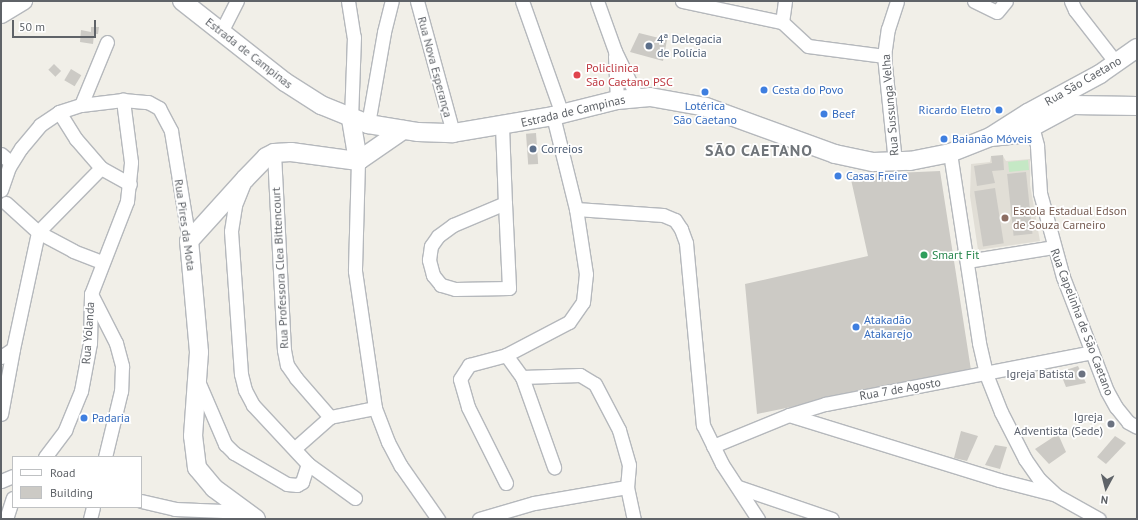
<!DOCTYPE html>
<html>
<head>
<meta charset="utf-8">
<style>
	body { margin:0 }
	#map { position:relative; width:1138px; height:520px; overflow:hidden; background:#f1efe8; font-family:"PT Sans",sans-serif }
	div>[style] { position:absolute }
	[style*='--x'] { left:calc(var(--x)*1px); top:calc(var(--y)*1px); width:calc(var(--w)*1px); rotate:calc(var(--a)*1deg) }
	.education>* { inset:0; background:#e1ded6 }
	.green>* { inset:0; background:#c5e8c5; transform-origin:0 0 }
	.building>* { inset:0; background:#cccac5; transform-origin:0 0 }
	.roads { filter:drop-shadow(1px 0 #b5b8bc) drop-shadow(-1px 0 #b5b8bc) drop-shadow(0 1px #b5b8bc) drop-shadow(0 -1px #b5b8bc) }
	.street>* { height:13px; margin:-6.5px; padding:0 6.5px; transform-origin:6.5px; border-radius:6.5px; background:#fff }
	.secondary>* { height:18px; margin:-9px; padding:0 9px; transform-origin:9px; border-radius:9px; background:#fff }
	.dots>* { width:11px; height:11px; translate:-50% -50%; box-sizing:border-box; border:2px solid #fff; border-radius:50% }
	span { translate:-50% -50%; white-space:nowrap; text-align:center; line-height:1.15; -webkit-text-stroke:3.5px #fff; paint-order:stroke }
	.service-label { font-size:12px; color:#4e5e75 }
	.left { translate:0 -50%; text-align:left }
	.street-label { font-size:12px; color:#5f6368 }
	.health-label { font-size:12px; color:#be3a42 }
	.shop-label { font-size:12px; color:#366cbe }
	.right { translate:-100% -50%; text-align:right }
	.education-label { font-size:12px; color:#785e54 }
	.leisure-label { font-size:12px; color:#27864d }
	.worship-label { font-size:12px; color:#5b616d }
	.district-label { font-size:16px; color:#70757a; font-weight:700; letter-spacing:1px }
	.frame { position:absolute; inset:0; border:2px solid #5f6368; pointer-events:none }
	.legend { position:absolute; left:12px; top:456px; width:130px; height:52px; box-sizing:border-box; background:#fff; border:1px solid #bfc1c3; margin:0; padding:5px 7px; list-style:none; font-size:12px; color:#5f6368 }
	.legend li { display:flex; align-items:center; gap:8px; height:20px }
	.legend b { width:20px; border:1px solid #bfc1c3 }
	.north { position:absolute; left:1086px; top:468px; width:40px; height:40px; -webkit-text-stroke:3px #fff; paint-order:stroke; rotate:187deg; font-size:11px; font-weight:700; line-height:16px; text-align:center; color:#5f6368 }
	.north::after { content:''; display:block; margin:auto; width:14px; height:18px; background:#5f6368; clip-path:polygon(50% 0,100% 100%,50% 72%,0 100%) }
	.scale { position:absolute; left:12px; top:20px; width:84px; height:18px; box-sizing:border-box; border:2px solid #5f6368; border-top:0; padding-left:5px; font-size:12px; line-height:14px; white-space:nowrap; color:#5f6368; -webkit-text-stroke:3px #fff; paint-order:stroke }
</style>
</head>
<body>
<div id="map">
	<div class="education">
		<div style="clip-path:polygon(991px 156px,1003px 156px,1006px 161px,1030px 159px,1030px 185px,1040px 241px,978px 250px,970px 196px,971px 164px,990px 162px)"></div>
	</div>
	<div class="green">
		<div style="left:1028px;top:160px;width:10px;height:20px;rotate:84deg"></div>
	</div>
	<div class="building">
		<div style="clip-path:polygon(91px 27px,99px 27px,98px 34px,94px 34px,93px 44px,80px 42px,81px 30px,91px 32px)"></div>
		<div style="clip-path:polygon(639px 33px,667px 40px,663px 61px,630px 52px)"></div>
		<div style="left:54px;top:64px;width:10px;height:8px;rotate:45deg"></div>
		<div style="left:71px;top:69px;width:12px;height:13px;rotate:31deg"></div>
		<div style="left:536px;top:133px;width:31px;height:10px;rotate:86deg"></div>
		<div style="clip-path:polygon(1003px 155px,1004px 170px,992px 171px,995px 183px,977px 186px,974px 166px,992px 163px,991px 156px)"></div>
		<div style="clip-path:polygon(940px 171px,971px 370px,757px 414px,745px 284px,868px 256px,850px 175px)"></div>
		<div style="left:1026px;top:172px;width:62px;height:19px;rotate:84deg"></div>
		<div style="left:995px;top:188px;width:56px;height:21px;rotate:81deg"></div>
		<div style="clip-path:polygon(1078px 366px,1086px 383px,1066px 387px,1060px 372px)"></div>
		<div style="clip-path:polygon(961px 431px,978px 436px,967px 461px,954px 458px)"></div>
		<div style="clip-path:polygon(1058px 434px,1066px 452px,1049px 464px,1035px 449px)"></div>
		<div style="clip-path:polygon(1115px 436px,1126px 443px,1106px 464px,1097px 457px)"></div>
		<div style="clip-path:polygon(995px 445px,1007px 447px,1000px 469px,985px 465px)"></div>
	</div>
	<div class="roads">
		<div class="street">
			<div style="--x:348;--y:1;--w:36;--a:81"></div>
			<div style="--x:354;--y:37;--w:82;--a:92.1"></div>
			<div style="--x:417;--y:1;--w:137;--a:74.7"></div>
			<div style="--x:522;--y:1;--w:120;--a:70.5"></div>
			<div style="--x:597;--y:1;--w:53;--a:70.2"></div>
			<div style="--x:615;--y:51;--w:51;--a:64.4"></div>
			<div style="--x:682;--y:1;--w:102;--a:11.9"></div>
			<div style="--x:785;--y:1;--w:21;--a:98"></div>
			<div style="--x:782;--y:22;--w:35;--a:43"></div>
			<div style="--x:808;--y:46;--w:77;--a:7.5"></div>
			<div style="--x:974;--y:1;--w:25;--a:26"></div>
			<div style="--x:997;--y:12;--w:14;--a:-51"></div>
			<div style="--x:1071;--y:1;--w:10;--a:66"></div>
			<div style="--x:1075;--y:10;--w:68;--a:52.1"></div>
			<div style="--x:221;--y:32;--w:35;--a:-63"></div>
			<div style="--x:615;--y:56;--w:44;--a:87.4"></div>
			<div style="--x:81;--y:105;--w:68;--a:-67.6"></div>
			<div style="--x:59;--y:112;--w:32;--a:58"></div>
			<div style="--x:76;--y:139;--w:38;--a:49"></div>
			<div style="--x:101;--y:168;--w:33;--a:29"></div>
			<div style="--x:1030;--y:119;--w:28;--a:75"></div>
			<div style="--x:1037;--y:146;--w:47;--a:86.3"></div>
			<div style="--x:1040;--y:193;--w:87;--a:74.7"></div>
			<div style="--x:1063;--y:277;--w:122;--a:68.9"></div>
			<div style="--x:1107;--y:391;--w:18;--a:61"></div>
			<div style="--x:1116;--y:407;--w:19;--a:51"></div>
			<div style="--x:1128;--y:422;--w:10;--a:29"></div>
			<div style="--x:368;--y:124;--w:93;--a:-80.1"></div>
			<div style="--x:384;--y:32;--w:32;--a:-76"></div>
			<div style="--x:502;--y:126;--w:77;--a:87.8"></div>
			<div style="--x:505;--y:203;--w:85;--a:87.3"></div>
			<div style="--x:509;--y:288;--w:54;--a:178.9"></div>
			<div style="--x:455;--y:289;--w:15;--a:-164"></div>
			<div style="--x:441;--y:285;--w:13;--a:-129"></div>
			<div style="--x:433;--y:275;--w:16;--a:-105"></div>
			<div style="--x:429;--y:260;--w:14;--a:-82"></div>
			<div style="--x:431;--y:246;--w:12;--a:-55"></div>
			<div style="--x:438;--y:236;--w:19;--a:-36"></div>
			<div style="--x:453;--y:225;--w:56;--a:-22.9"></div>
			<div style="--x:274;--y:153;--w:197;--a:87.1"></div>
			<div style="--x:284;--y:350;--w:15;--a:79"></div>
			<div style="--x:287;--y:365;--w:16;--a:55"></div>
			<div style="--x:296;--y:378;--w:52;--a:48.9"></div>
			<div style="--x:950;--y:153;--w:192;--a:81.3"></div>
			<div style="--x:979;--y:343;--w:32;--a:77"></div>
			<div style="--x:986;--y:374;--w:41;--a:68.5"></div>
			<div style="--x:1001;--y:412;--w:53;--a:62.9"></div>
			<div style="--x:1025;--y:459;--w:24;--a:55"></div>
			<div style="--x:1039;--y:479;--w:23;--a:43"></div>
			<div style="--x:1056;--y:495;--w:49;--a:29.2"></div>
			<div style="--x:1;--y:154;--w:13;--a:42"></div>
			<div style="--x:358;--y:161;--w:110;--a:91.6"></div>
			<div style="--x:355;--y:271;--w:138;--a:81.7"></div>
			<div style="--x:375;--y:408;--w:36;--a:69"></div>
			<div style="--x:388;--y:442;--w:27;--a:62"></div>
			<div style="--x:401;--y:466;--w:65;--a:55.1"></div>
			<div style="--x:895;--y:162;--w:107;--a:-95.9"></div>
			<div style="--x:884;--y:56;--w:27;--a:-82"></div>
			<div style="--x:888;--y:29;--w:29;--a:-72"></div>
			<div style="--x:1;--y:190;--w:24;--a:-71"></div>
			<div style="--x:9;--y:167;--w:22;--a:-58"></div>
			<div style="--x:21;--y:148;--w:30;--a:-50"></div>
			<div style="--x:40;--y:125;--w:23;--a:-34"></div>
			<div style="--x:59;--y:112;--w:23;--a:-18"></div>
			<div style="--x:81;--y:105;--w:42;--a:-6.8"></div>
			<div style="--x:123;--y:100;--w:25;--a:5"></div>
			<div style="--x:148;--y:102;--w:13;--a:29"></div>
			<div style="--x:159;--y:108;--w:26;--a:62"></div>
			<div style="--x:171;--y:131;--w:111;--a:80.7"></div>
			<div style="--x:6;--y:203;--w:43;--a:42.2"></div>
			<div style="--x:38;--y:232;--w:40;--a:28"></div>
			<div style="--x:73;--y:251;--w:31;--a:21"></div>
			<div style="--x:576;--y:209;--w:87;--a:3.9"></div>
			<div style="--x:663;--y:215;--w:13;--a:23"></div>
			<div style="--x:675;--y:220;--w:11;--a:56"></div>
			<div style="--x:681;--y:229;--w:15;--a:70"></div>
			<div style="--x:686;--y:243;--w:183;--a:84.7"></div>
			<div style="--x:703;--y:425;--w:43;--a:64"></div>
			<div style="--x:722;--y:464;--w:66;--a:56.8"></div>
			<div style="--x:967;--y:261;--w:87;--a:-9.2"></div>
			<div style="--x:91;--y:294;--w:55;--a:63"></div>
			<div style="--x:116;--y:343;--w:24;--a:75"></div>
			<div style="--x:122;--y:366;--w:25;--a:92"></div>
			<div style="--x:121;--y:391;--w:68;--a:103.6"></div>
			<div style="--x:506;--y:355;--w:27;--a:54"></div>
			<div style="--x:522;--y:377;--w:96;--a:70.4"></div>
			<div style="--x:1;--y:357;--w:14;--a:-34"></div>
			<div style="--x:13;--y:349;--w:120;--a:-77.9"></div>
			<div style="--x:38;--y:232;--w:90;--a:-45.5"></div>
			<div style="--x:522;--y:377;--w:58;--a:-2"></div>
			<div style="--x:580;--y:375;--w:17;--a:31"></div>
			<div style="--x:595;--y:384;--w:52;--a:62.4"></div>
			<div style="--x:619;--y:430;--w:36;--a:74"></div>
			<div style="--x:629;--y:465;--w:22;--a:95"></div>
			<div style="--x:627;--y:487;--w:33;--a:78"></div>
			<div style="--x:198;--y:381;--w:69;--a:66.8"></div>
			<div style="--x:225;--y:444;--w:13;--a:45"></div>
			<div style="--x:234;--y:453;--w:61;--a:30.3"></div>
			<div style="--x:287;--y:484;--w:10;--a:6"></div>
			<div style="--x:297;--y:485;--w:6;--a:-31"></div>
			<div style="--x:302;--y:482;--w:19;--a:-72"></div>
			<div style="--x:308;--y:464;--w:81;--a:-133"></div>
			<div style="--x:253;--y:405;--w:17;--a:-118"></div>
			<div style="--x:245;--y:390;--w:16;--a:-104"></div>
			<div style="--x:241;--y:374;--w:143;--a:-94"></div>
			<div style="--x:231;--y:231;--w:26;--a:-81"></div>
			<div style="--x:235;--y:205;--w:22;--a:-68"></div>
			<div style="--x:1;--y:414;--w:66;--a:-79.5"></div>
			<div style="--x:789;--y:415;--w:220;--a:17.2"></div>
			<div style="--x:999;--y:480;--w:57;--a:14.3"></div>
			<div style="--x:713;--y:446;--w:82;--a:-22.2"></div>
			<div style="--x:789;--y:415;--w:38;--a:-17"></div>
			<div style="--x:825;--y:404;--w:272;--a:-11"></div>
			<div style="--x:295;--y:448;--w:47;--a:-41.5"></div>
			<div style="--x:330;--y:417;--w:46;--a:-11.3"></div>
			<div style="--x:45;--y:457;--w:34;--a:-53"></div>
			<div style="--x:65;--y:430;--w:42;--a:-67.7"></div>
			<div style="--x:81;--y:391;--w:49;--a:-79.4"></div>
			<div style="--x:90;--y:343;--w:49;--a:-88.8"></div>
			<div style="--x:91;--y:294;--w:100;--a:-68.8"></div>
			<div style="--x:127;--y:201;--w:39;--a:-84"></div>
			<div style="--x:131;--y:162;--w:63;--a:-97.4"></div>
			<div style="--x:308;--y:464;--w:58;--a:35.9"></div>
			<div style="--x:1;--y:481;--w:13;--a:-23"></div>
			<div style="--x:506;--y:483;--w:85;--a:-116.6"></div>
			<div style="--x:468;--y:407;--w:29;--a:-106"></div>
			<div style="--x:460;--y:379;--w:17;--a:-57"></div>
			<div style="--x:469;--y:365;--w:38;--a:-15"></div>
			<div style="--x:506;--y:355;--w:71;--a:-27.6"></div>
			<div style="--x:569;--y:322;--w:24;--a:-55"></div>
			<div style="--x:583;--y:302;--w:28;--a:-84"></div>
			<div style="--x:586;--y:274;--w:66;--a:-98.7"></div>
			<div style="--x:576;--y:209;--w:96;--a:-103.9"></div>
			<div style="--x:738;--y:487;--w:99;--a:18.8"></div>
			<div style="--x:141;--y:501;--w:35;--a:13"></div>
			<div style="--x:175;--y:509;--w:72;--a:2.4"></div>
			<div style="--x:6;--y:519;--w:22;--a:-72"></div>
			<div style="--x:90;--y:519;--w:12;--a:-76"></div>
			<div style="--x:479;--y:519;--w:57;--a:-16.2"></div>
			<div style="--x:534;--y:503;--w:94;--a:-9.8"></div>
		</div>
		<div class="secondary">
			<div style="--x:182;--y:1;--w:131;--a:38.2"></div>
			<div style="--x:285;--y:82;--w:43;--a:32.6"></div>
			<div style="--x:321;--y:105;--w:51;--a:22"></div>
			<div style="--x:368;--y:124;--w:51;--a:9.1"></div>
			<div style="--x:418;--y:132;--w:35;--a:2"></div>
			<div style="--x:453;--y:133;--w:101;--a:-9.6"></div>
			<div style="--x:553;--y:116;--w:66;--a:-14"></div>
			<div style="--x:617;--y:100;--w:33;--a:-5"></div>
			<div style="--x:650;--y:97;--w:57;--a:10.1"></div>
			<div style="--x:706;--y:107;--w:137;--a:20"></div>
			<div style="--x:835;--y:154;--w:39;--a:12"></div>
			<div style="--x:873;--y:162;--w:37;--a:-2"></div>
			<div style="--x:910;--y:161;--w:41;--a:-11.3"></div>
			<div style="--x:950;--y:153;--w:43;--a:-21.8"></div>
			<div style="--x:990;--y:137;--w:45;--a:-32.3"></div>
			<div style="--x:1028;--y:113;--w:82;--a:-28.4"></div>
			<div style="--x:1100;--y:74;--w:45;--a:-35.1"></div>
			<div style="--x:1;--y:14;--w:26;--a:-31"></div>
			<div style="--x:351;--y:119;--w:43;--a:80.5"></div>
			<div style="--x:991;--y:137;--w:28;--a:-6"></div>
			<div style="--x:1019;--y:134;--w:61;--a:-28.2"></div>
			<div style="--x:1073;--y:105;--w:64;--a:0.9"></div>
			<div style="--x:358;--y:161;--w:55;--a:-34.6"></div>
			<div style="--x:256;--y:519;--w:52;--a:-143.6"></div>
			<div style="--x:214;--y:488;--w:26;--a:-130"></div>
			<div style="--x:197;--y:468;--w:32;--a:-97"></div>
			<div style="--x:193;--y:436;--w:84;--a:-85.9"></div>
			<div style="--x:199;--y:352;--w:111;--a:-95.1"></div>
			<div style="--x:189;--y:241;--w:84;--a:-47.9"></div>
			<div style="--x:245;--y:179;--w:30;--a:-46"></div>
			<div style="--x:266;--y:157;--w:9;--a:-27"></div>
			<div style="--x:274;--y:153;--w:17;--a:-3"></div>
			<div style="--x:291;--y:152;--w:68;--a:7.7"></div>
		</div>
	</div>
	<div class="dots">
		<div style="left:649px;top:46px;background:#5c6f8a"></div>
		<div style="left:577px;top:75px;background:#e0444e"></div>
		<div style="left:764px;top:90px;background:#3f7fe0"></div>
		<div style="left:705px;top:92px;background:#3f7fe0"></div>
		<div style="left:999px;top:110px;background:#3f7fe0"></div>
		<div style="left:824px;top:114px;background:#3f7fe0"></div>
		<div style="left:944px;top:139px;background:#3f7fe0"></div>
		<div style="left:533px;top:149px;background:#5c6f8a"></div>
		<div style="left:838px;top:176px;background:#3f7fe0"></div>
		<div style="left:1005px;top:218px;background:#8d6e63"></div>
		<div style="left:924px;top:255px;background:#2e9e5b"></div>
		<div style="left:856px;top:327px;background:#3f7fe0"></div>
		<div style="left:1082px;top:374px;background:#6b7280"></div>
		<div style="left:84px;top:418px;background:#3f7fe0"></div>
		<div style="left:1111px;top:424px;background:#6b7280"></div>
	</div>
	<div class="service-label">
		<span class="left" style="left:657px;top:46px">4ª Delegacia<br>de Polícia</span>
		<span class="left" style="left:541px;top:149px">Correios</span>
	</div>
	<div class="street-label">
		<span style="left:249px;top:53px;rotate:38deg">Estrada de Campinas</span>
		<span style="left:435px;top:67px;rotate:75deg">Rua Nova Esperança</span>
		<span style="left:1083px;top:81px;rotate:-30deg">Rua São Caetano</span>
		<span style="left:890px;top:105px;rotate:-95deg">Rua Sussunga Velha</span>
		<span style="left:573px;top:111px;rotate:-13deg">Estrada de Campinas</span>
		<span style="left:185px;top:225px;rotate:82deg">Rua Pires da Mota</span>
		<span style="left:280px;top:268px;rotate:-93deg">Rua Professora Clea Bittencourt</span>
		<span style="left:1082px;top:322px;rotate:69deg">Rua Capelinha de São Caetano</span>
		<span style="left:88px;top:333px;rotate:-86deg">Rua Yolanda</span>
		<span style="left:900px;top:389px;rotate:-10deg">Rua 7 de Agosto</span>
	</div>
	<div class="health-label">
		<span class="left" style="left:586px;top:75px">Policlinica<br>São Caetano PSC</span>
	</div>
	<div class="shop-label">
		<span class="left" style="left:772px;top:90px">Cesta do Povo</span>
		<span style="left:705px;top:113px">Lotérica<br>São Caetano</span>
		<span class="right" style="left:991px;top:110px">Ricardo Eletro</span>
		<span class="left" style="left:832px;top:114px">Beef</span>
		<span class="left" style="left:952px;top:139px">Baianão Móveis</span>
		<span class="left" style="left:846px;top:176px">Casas Freire</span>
		<span class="left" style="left:864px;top:327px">Atakadão<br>Atakarejo</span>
		<span class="left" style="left:92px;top:418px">Padaria</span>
	</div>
	<div class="education-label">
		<span class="left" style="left:1013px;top:218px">Escola Estadual Edson<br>de Souza Carneiro</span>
	</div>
	<div class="leisure-label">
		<span class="left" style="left:932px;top:255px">Smart Fit</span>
	</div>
	<div class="worship-label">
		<span class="right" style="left:1074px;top:374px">Igreja Batista</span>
		<span class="right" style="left:1103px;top:424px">Igreja<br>Adventista (Sede)</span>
	</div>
	<div class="district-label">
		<span style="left:759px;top:150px">SÃO CAETANO</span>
	</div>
	<div class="frame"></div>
	<ul class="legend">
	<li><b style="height:5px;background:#fff"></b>Road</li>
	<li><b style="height:11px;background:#cccac5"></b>Building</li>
	</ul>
	<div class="north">N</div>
	<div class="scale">50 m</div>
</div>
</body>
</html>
